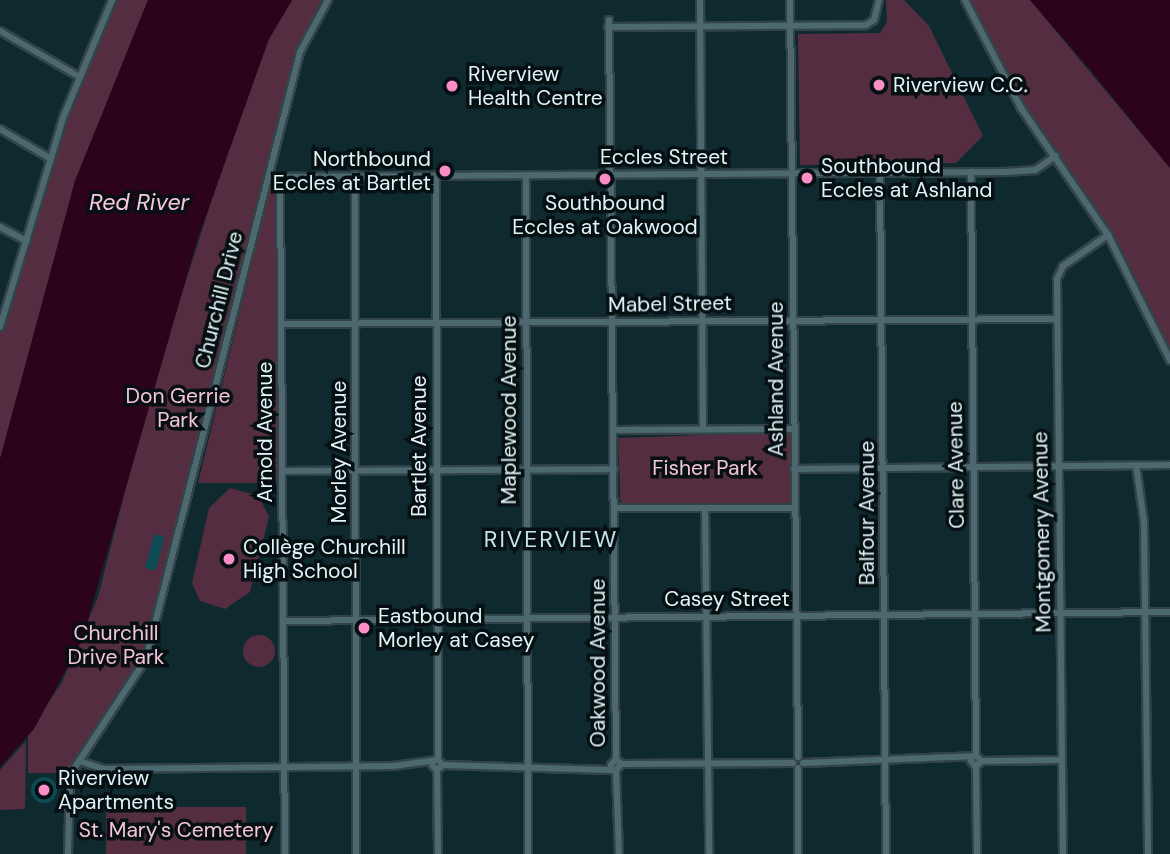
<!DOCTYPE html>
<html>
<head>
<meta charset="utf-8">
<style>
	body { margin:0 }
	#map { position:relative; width:1170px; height:854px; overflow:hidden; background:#0f2a2f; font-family:"DM Sans",sans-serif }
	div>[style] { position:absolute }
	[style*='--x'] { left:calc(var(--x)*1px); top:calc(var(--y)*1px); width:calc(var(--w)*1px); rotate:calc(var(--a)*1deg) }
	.green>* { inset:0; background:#552d41; transform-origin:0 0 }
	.round { border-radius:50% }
	.water>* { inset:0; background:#2d031b }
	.building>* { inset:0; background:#0f4b56; transform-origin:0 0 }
	.roads { filter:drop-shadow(2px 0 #324448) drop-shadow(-2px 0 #324448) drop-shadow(0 2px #324448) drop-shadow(0 -2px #324448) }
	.minor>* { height:6px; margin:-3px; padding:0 3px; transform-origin:3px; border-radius:3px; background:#4d696f }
	.dots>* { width:19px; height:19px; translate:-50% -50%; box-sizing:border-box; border:4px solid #061013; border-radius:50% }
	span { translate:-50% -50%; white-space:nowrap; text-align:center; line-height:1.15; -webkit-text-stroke:7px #061013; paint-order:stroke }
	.poi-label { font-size:21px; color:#e4f4f7 }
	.left { translate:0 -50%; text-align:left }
	.right { translate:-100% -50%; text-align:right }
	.street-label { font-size:21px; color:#e4f4f7 }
	.park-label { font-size:21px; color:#f6c4da }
	.water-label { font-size:23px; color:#fac8de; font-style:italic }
	.neighbourhood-label { font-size:23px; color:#c4e4eb; letter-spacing:2px }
</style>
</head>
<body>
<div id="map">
	<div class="green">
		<div style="clip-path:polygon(112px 0,148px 0,75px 181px,0 459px,0 327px,78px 76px)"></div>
		<div style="clip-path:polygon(292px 0,328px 0,300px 52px,146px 659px,71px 773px,28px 773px,28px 734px,62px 682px,98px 597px,150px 393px,237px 121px,269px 39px)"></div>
		<div style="clip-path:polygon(886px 0,904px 0,929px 26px,983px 136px,956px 163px,800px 165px,798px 34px,880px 33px,887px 22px)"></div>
		<div style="clip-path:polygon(965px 0,1030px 0,1170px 168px,1170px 360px,1127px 269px,1021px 108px)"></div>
		<div style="clip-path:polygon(270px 189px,278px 189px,277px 483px,198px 483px)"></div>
		<div style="left:790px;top:432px;width:73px;height:172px;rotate:88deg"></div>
		<div style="clip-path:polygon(230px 488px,259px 496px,269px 517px,250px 592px,225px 609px,200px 601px,192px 583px,209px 508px)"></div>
		<div class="round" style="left:243px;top:635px;width:32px;height:32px"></div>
		<div style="clip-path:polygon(26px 741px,25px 809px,0 810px,0 770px)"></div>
		<div style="left:246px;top:807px;width:47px;height:140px;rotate:90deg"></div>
	</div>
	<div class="water">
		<div style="clip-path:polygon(148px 0,292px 0,269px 39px,197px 241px,82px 640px,34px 729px,0 767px,0 459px,75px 181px)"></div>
		<div style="clip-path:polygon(1030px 0,1170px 0,1170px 168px,1092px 72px)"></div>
	</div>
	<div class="building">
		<div style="left:154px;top:534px;width:11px;height:35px;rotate:15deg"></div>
		<div class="round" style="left:31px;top:777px;width:26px;height:26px"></div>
	</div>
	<div class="roads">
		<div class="minor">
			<div style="--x:700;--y:0;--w:429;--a:89.6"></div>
			<div style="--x:790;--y:0;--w:757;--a:89.39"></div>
			<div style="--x:965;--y:0;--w:122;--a:62.6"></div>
			<div style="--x:1021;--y:108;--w:154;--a:55.6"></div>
			<div style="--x:1108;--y:235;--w:140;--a:63.6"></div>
			<div style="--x:609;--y:20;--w:739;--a:89.46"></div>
			<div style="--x:608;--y:27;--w:258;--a:-0.4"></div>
			<div style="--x:866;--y:25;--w:9;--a:-32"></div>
			<div style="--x:874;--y:20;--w:21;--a:-76"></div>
			<div style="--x:0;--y:31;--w:90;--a:30"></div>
			<div style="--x:0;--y:129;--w:59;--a:30.5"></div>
			<div style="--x:971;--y:172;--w:584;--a:89.51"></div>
			<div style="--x:880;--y:173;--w:681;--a:89.5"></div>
			<div style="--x:355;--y:175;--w:679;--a:89.92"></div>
			<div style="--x:436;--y:175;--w:585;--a:89.8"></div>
			<div style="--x:526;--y:176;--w:678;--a:89.83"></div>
			<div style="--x:268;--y:177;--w:737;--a:-0.39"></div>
			<div style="--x:1005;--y:172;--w:30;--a:-4"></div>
			<div style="--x:1035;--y:170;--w:25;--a:-34"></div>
			<div style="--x:280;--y:178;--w:676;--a:89.58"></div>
			<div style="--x:0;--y:227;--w:30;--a:28"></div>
			<div style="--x:282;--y:324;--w:775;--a:-0.37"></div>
			<div style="--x:0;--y:327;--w:218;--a:-73.2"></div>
			<div style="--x:63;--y:118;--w:128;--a:-67.4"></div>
			<div style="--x:614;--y:430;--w:180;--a:-0.3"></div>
			<div style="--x:1136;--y:465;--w:58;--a:82"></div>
			<div style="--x:1144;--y:522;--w:332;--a:89.3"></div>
			<div style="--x:794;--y:469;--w:376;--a:-0.6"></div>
			<div style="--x:283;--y:471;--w:331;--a:-0.3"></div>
			<div style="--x:615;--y:508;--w:179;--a:0"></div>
			<div style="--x:705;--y:508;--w:346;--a:89.3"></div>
			<div style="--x:283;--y:621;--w:887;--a:-0.58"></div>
			<div style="--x:79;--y:761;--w:25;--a:18"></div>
			<div style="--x:103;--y:769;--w:290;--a:-0.6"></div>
			<div style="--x:393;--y:766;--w:45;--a:-7.6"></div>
			<div style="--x:438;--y:760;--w:7;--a:45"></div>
			<div style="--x:443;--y:765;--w:8;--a:140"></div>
			<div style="--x:437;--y:770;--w:7;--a:-135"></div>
			<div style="--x:981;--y:761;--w:81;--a:-0.7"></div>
			<div style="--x:803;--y:763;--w:173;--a:-2.3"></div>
			<div style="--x:976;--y:756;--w:7;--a:45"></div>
			<div style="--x:981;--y:761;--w:8;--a:130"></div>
			<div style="--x:976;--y:767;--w:8;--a:-130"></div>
			<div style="--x:621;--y:764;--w:172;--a:-0.3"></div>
			<div style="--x:443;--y:765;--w:173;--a:1.7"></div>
			<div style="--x:616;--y:770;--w:8;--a:-50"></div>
			<div style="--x:621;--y:764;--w:7;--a:-135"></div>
			<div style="--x:616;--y:759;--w:8;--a:130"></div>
			<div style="--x:976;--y:767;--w:87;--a:89.3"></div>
			<div style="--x:798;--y:768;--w:86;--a:90"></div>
			<div style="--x:437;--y:770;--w:84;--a:89.3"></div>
			<div style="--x:616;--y:770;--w:84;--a:88"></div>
			<div style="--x:68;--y:854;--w:79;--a:-88.5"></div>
			<div style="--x:70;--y:775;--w:139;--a:-56.8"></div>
			<div style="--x:146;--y:659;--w:626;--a:-75.76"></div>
			<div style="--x:300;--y:52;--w:59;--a:-61.7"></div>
			<div style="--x:1063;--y:854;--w:575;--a:-90.6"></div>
			<div style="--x:1057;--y:279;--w:14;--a:-65"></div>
			<div style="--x:1063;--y:266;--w:55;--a:-34.6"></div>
		</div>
	</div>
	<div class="dots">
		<div style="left:879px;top:85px;background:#fb8fc5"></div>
		<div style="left:452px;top:86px;background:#fb8fc5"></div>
		<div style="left:445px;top:171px;background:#fb8fc5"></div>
		<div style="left:807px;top:178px;background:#fb8fc5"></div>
		<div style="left:605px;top:179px;background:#fb8fc5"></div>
		<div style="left:229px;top:559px;background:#fb8fc5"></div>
		<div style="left:364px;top:628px;background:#fb8fc5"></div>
		<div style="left:44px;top:790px;background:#fb8fc5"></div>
	</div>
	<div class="poi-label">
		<span class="left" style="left:468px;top:86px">Riverview<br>Health Centre</span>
		<span class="left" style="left:893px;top:85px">Riverview C.C.</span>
		<span class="right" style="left:431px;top:171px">Northbound<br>Eccles at Bartlet</span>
		<span class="left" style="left:821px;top:178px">Southbound<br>Eccles at Ashland</span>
		<span style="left:605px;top:215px">Southbound<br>Eccles at Oakwood</span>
		<span class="left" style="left:243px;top:559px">Collège Churchill<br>High School</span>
		<span class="left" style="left:378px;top:628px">Eastbound<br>Morley at Casey</span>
		<span class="left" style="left:58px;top:790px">Riverview<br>Apartments</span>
	</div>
	<div class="street-label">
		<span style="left:664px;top:157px">Eccles Street</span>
		<span style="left:219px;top:300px;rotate:-76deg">Churchill Drive</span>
		<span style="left:670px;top:304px;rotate:-1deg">Mabel Street</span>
		<span style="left:776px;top:379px;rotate:-90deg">Ashland Avenue</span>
		<span style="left:509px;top:410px;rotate:-90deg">Maplewood Avenue</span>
		<span style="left:265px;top:432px;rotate:-90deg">Arnold Avenue</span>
		<span style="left:419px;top:446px;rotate:-90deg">Bartlet Avenue</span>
		<span style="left:339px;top:452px;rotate:-90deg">Morley Avenue</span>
		<span style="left:956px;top:465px;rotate:-91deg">Clare Avenue</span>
		<span style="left:867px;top:513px;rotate:-90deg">Balfour Avenue</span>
		<span style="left:1042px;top:532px;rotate:-91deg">Montgomery Avenue</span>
		<span style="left:727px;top:599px">Casey Street</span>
		<span style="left:598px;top:663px;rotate:-90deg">Oakwood Avenue</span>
	</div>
	<div class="park-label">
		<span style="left:178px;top:408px">Don Gerrie<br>Park</span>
		<span style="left:705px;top:468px">Fisher Park</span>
		<span style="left:116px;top:645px">Churchill<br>Drive Park</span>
		<span style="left:176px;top:830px">St. Mary's Cemetery</span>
	</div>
	<div class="water-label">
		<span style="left:139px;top:202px">Red River</span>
	</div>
	<div class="neighbourhood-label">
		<span style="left:551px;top:539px">RIVERVIEW</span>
	</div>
</div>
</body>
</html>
